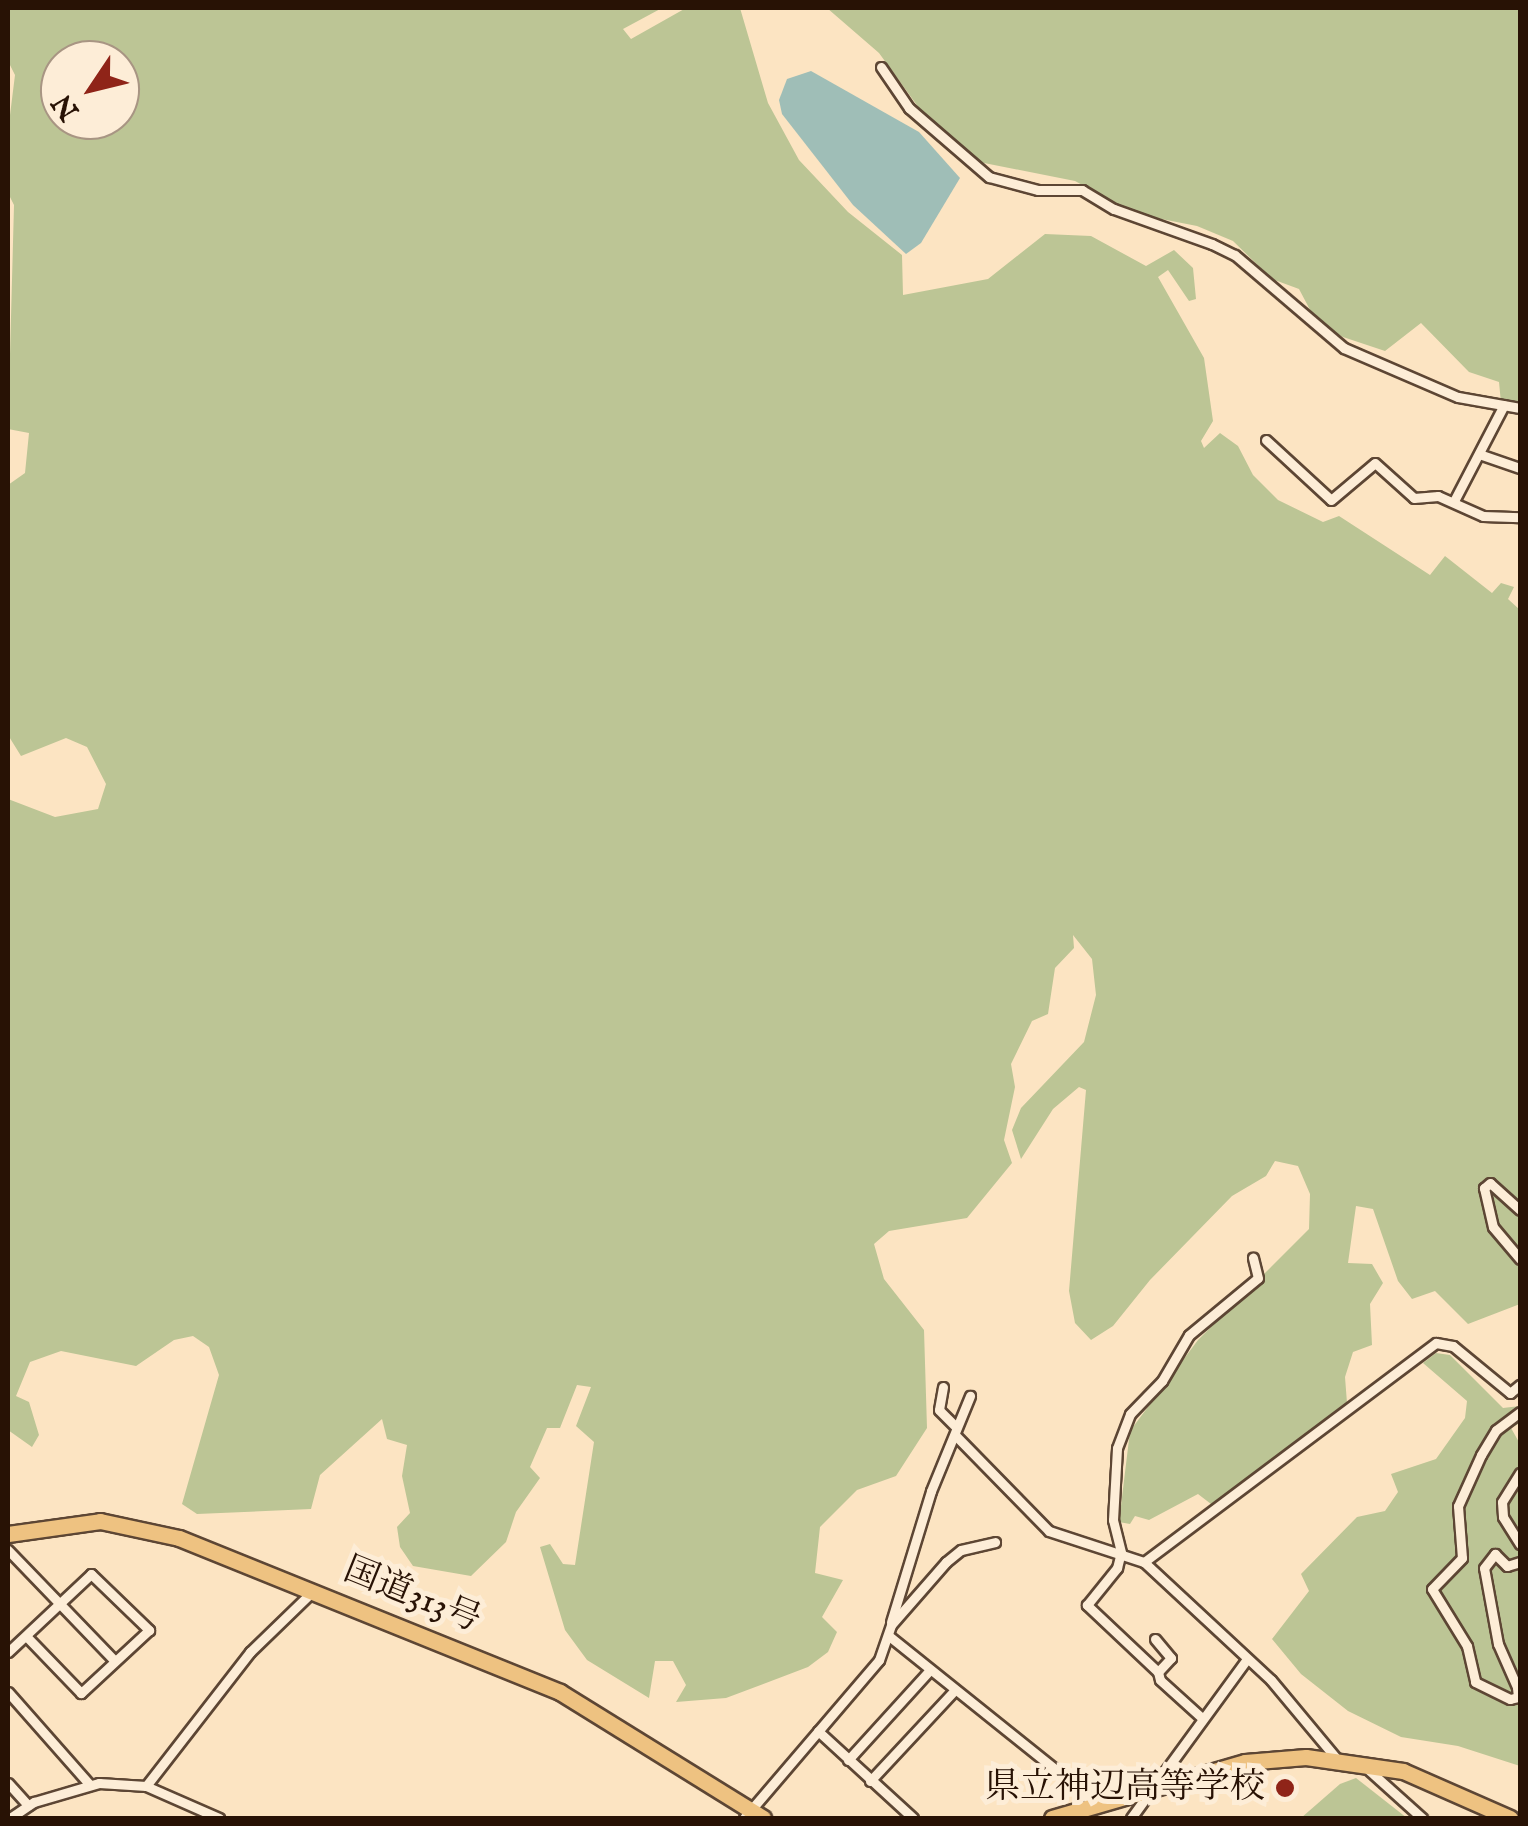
<!DOCTYPE html>
<html>
<head>
<meta charset="utf-8">
<style>
	body { margin:0 }
	#map { position:relative; width:1528px; height:1826px; overflow:hidden; background:#fce4c2; font-family:"IM FELL English","Noto Serif JP",serif }
	div>[style] { position:absolute }
	[style*='--x'] { left:calc(var(--x)*1px); top:calc(var(--y)*1px); width:calc(var(--w)*1px); rotate:calc(var(--a)*1deg) }
	.green>* { inset:0; background:#bcc595 }
	.water>* { inset:0; background:#9fbeb7 }
	.roads { filter:drop-shadow(2px 0 #5d4634) drop-shadow(-2px 0 #5d4634) drop-shadow(0 2px #5d4634) drop-shadow(0 -2px #5d4634) }
	.minor>* { height:9px; margin:-4.5px; padding:0 4.5px; transform-origin:4.5px; border-radius:4.5px; background:#fdedd7 }
	.trunk>* { height:15px; margin:-7.5px; padding:0 7.5px; transform-origin:7.5px; border-radius:7.5px; background:#eec281 }
	.dots>* { width:28px; height:28px; translate:-50% -50%; box-sizing:border-box; border:5px solid #fdedd7; border-radius:50% }
	span { translate:-50% -50%; white-space:nowrap; text-align:center; line-height:1.15; -webkit-text-stroke:10px #fdedd7; paint-order:stroke }
	.street-label { font-size:35px; color:#281205 }
	.poi-label { font-size:35px; color:#281205 }
	.right { translate:-100% -50%; text-align:right }
	.frame { position:absolute; inset:0; border:10px solid #281205; pointer-events:none }
	.north { position:absolute; left:40px; top:40px; width:100px; height:100px; box-sizing:border-box; background:#fdedd7; border:2px solid #a89583; border-radius:50%; rotate:235deg; font-size:28px; font-weight:700; line-height:40px; text-align:center; color:#281205 }
	.north::after { content:''; display:block; margin:auto; width:35px; height:45px; background:#8f2418; clip-path:polygon(50% 0,100% 100%,50% 72%,0 100%) }
</style>
</head>
<body>
<div id="map">
	<div class="green">
		<div style="clip-path:polygon(evenodd,8px 8px,662px 8px,623px 29px,631px 39px,686px 8px,740px 8px,768px 103px,799px 160px,848px 212px,902px 255px,903px 295px,988px 279px,1045px 234px,1091px 236px,1146px 266px,1174px 250px,1193px 268px,1196px 299px,1189px 301px,1168px 270px,1158px 277px,1204px 358px,1213px 421px,1201px 441px,1204px 448px,1220px 433px,1238px 446px,1253px 475px,1278px 500px,1323px 522px,1339px 516px,1430px 575px,1445px 556px,1492px 593px,1501px 583px,1514px 587px,1508px 599px,1520px 610px,1520px 1304px,1468px 1324px,1435px 1291px,1412px 1299px,1398px 1281px,1373px 1209px,1356px 1206px,1348px 1263px,1372px 1264px,1383px 1283px,1370px 1304px,1372px 1345px,1353px 1352px,1345px 1377px,1347px 1403px,1328px 1425px,1211px 1504px,1198px 1494px,1149px 1520px,1135px 1516px,1130px 1524px,1119px 1522px,1130px 1431px,1198px 1340px,1309px 1229px,1310px 1194px,1298px 1166px,1275px 1161px,1266px 1176px,1232px 1196px,1150px 1280px,1113px 1326px,1091px 1340px,1075px 1323px,1069px 1291px,1086px 1090px,1079px 1087px,1053px 1109px,1021px 1159px,1012px 1130px,1021px 1108px,1084px 1042px,1096px 995px,1092px 959px,1073px 935px,1074px 948px,1055px 968px,1048px 1014px,1032px 1021px,1011px 1064px,1015px 1087px,1004px 1140px,1012px 1163px,967px 1218px,889px 1231px,874px 1244px,884px 1279px,924px 1330px,927px 1428px,896px 1476px,857px 1490px,820px 1527px,815px 1573px,843px 1580px,822px 1617px,837px 1632px,828px 1652px,808px 1667px,726px 1698px,676px 1702px,686px 1685px,673px 1661px,655px 1661px,649px 1698px,587px 1660px,565px 1630px,540px 1547px,550px 1544px,563px 1564px,575px 1565px,594px 1442px,576px 1426px,591px 1387px,577px 1385px,560px 1428px,547px 1428px,530px 1467px,540px 1478px,516px 1512px,506px 1542px,471px 1576px,413px 1566px,400px 1547px,397px 1527px,410px 1513px,402px 1476px,407px 1445px,387px 1439px,382px 1419px,320px 1475px,311px 1509px,197px 1514px,182px 1504px,219px 1375px,209px 1347px,193px 1336px,174px 1340px,136px 1366px,61px 1351px,30px 1362px,16px 1396px,29px 1402px,39px 1435px,32px 1447px,8px 1430px,8px 799px,55px 817px,98px 809px,106px 784px,87px 747px,66px 738px,21px 756px,8px 735px,8px 485px,25px 473px,29px 433px,8px 429px,14px 205px,8px 193px,8px 131px,15px 75px,8px 61px,8px 8px,60px 60px,120px 60px,120px 120px,60px 120px,60px 60px)"></div>
		<div style="clip-path:polygon(827px 8px,1520px 8px,1520px 404px,1501px 403px,1499px 382px,1469px 372px,1421px 323px,1385px 351px,1343px 337px,1317px 323px,1299px 289px,1272px 279px,1233px 241px,1197px 226px,1136px 214px,1075px 181px,974px 161px,919px 108px,879px 53px)"></div>
		<div style="clip-path:polygon(1436px 1353px,1450px 1355px,1503px 1408px,1520px 1406px,1520px 1423px,1511px 1428px,1520px 1444px,1520px 1766px,1458px 1746px,1401px 1737px,1348px 1711px,1301px 1674px,1272px 1639px,1309px 1591px,1301px 1574px,1357px 1517px,1385px 1511px,1398px 1492px,1391px 1474px,1436px 1459px,1465px 1418px,1467px 1401px,1423px 1363px)"></div>
		<div style="clip-path:polygon(1356px 1778px,1407px 1818px,1301px 1818px,1340px 1784px)"></div>
	</div>
	<div class="water">
		<div style="clip-path:polygon(811px 71px,919px 132px,960px 178px,921px 243px,906px 254px,853px 205px,782px 114px,779px 100px,787px 79px)"></div>
	</div>
	<div class="roads">
		<div class="minor">
			<div style="--x:881;--y:67;--w:50;--a:55.7"></div>
			<div style="--x:909;--y:108;--w:106;--a:40.8"></div>
			<div style="--x:989;--y:177;--w:51;--a:14.9"></div>
			<div style="--x:1038;--y:190;--w:44;--a:0"></div>
			<div style="--x:1082;--y:190;--w:37;--a:31"></div>
			<div style="--x:1114;--y:209;--w:104;--a:19.7"></div>
			<div style="--x:1212;--y:244;--w:25;--a:26"></div>
			<div style="--x:1235;--y:255;--w:143;--a:40.5"></div>
			<div style="--x:1344;--y:348;--w:124;--a:23.3"></div>
			<div style="--x:1458;--y:397;--w:63;--a:10.1"></div>
			<div style="--x:1266;--y:440;--w:88;--a:42.7"></div>
			<div style="--x:1331;--y:500;--w:57;--a:-40.1"></div>
			<div style="--x:1375;--y:463;--w:52;--a:41.9"></div>
			<div style="--x:1414;--y:498;--w:24;--a:-5"></div>
			<div style="--x:1438;--y:496;--w:49;--a:24"></div>
			<div style="--x:1483;--y:516;--w:37;--a:2"></div>
			<div style="--x:1479;--y:454;--w:43;--a:18.9"></div>
			<div style="--x:1454;--y:501;--w:108;--a:-62.5"></div>
			<div style="--x:1520;--y:1210;--w:40;--a:-138"></div>
			<div style="--x:1490;--y:1183;--w:8;--a:140"></div>
			<div style="--x:1484;--y:1188;--w:40;--a:77"></div>
			<div style="--x:1493;--y:1227;--w:42;--a:49.8"></div>
			<div style="--x:943;--y:1387;--w:23;--a:100"></div>
			<div style="--x:939;--y:1410;--w:23;--a:45"></div>
			<div style="--x:1520;--y:1412;--w:30;--a:143"></div>
			<div style="--x:1496;--y:1430;--w:29;--a:121"></div>
			<div style="--x:1481;--y:1455;--w:56;--a:114.3"></div>
			<div style="--x:1458;--y:1506;--w:52;--a:85.6"></div>
			<div style="--x:1462;--y:1558;--w:43;--a:134.1"></div>
			<div style="--x:1432;--y:1589;--w:67;--a:58.4"></div>
			<div style="--x:1467;--y:1646;--w:37;--a:77"></div>
			<div style="--x:1475;--y:1682;--w:39;--a:26"></div>
			<div style="--x:1510;--y:1699;--w:8;--a:-14"></div>
			<div style="--x:1518;--y:1697;--w:10;--a:-96"></div>
			<div style="--x:1517;--y:1687;--w:47;--a:-113.8"></div>
			<div style="--x:1498;--y:1644;--w:77;--a:-100.4"></div>
			<div style="--x:1484;--y:1568;--w:18;--a:-52"></div>
			<div style="--x:1495;--y:1554;--w:17;--a:45"></div>
			<div style="--x:1507;--y:1566;--w:14;--a:-17"></div>
			<div style="--x:956;--y:1436;--w:133;--a:45.6"></div>
			<div style="--x:1049;--y:1531;--w:100;--a:18.1"></div>
			<div style="--x:1144;--y:1562;--w:173;--a:42.9"></div>
			<div style="--x:1271;--y:1680;--w:102;--a:50.2"></div>
			<div style="--x:1520;--y:1473;--w:34;--a:122"></div>
			<div style="--x:1502;--y:1502;--w:15;--a:86"></div>
			<div style="--x:1503;--y:1517;--w:32;--a:58"></div>
			<div style="--x:8;--y:1550;--w:154;--a:46.1"></div>
			<div style="--x:1144;--y:1562;--w:365;--a:-36.9"></div>
			<div style="--x:1436;--y:1343;--w:17;--a:10"></div>
			<div style="--x:1453;--y:1346;--w:74;--a:39.5"></div>
			<div style="--x:1510;--y:1393;--w:13;--a:-39"></div>
			<div style="--x:891;--y:1622;--w:137;--a:-73"></div>
			<div style="--x:931;--y:1491;--w:103;--a:-67.7"></div>
			<div style="--x:889;--y:1636;--w:253;--a:38.7"></div>
			<div style="--x:1086;--y:1794;--w:14;--a:69"></div>
			<div style="--x:1155;--y:1639;--w:25;--a:50"></div>
			<div style="--x:1171;--y:1658;--w:19;--a:133"></div>
			<div style="--x:1158;--y:1672;--w:8;--a:76"></div>
			<div style="--x:1160;--y:1680;--w:57;--a:42.1"></div>
			<div style="--x:8;--y:1652;--w:114;--a:-43.2"></div>
			<div style="--x:91;--y:1574;--w:81;--a:44"></div>
			<div style="--x:149;--y:1630;--w:93;--a:137.2"></div>
			<div style="--x:81;--y:1693;--w:79;--a:-134"></div>
			<div style="--x:1158;--y:1672;--w:98;--a:-136.7"></div>
			<div style="--x:1087;--y:1605;--w:48;--a:-51"></div>
			<div style="--x:1117;--y:1568;--w:16;--a:-76"></div>
			<div style="--x:1121;--y:1552;--w:33;--a:-104"></div>
			<div style="--x:1113;--y:1520;--w:72;--a:-86.8"></div>
			<div style="--x:1117;--y:1448;--w:36;--a:-69"></div>
			<div style="--x:1130;--y:1414;--w:46;--a:-45.9"></div>
			<div style="--x:1162;--y:1381;--w:53;--a:-59.6"></div>
			<div style="--x:1189;--y:1335;--w:89;--a:-39.6"></div>
			<div style="--x:1258;--y:1278;--w:21;--a:-104"></div>
			<div style="--x:8;--y:1692;--w:123;--a:48.6"></div>
			<div style="--x:818;--y:1731;--w:129;--a:42.5"></div>
			<div style="--x:848;--y:1760;--w:122;--a:-47.7"></div>
			<div style="--x:1362;--y:1764;--w:81;--a:42"></div>
			<div style="--x:870;--y:1781;--w:123;--a:-47"></div>
			<div style="--x:8;--y:1783;--w:30;--a:48"></div>
			<div style="--x:146;--y:1786;--w:170;--a:-52.2"></div>
			<div style="--x:250;--y:1652;--w:88;--a:-44.1"></div>
			<div style="--x:10;--y:1818;--w:29;--a:-34"></div>
			<div style="--x:34;--y:1802;--w:68;--a:-16.3"></div>
			<div style="--x:99;--y:1783;--w:47;--a:3.7"></div>
			<div style="--x:146;--y:1786;--w:80;--a:23.7"></div>
			<div style="--x:744;--y:1818;--w:208;--a:-49.5"></div>
			<div style="--x:879;--y:1660;--w:37;--a:-71"></div>
			<div style="--x:891;--y:1625;--w:84;--a:-48.9"></div>
			<div style="--x:946;--y:1562;--w:19;--a:-39"></div>
			<div style="--x:961;--y:1550;--w:35;--a:-13"></div>
			<div style="--x:1131;--y:1818;--w:197;--a:-53.9"></div>
		</div>
		<div class="trunk">
			<div style="--x:8;--y:1534;--w:93;--a:-8"></div>
			<div style="--x:100;--y:1521;--w:81;--a:12.1"></div>
			<div style="--x:179;--y:1538;--w:411;--a:22"></div>
			<div style="--x:560;--y:1692;--w:239;--a:31.8"></div>
			<div style="--x:1052;--y:1818;--w:201;--a:-16.2"></div>
			<div style="--x:1245;--y:1762;--w:61;--a:-4.7"></div>
			<div style="--x:1306;--y:1757;--w:98;--a:8.2"></div>
			<div style="--x:1403;--y:1771;--w:117;--a:23.7"></div>
		</div>
	</div>
	<div class="dots">
		<div style="left:1285px;top:1788px;background:#8f2418"></div>
	</div>
	<div class="street-label">
		<span style="left:412px;top:1596px;rotate:22deg">国道313号</span>
	</div>
	<div class="poi-label">
		<span class="right" style="left:1265px;top:1788px">県立神辺高等学校</span>
	</div>
	<div class="frame"></div>
	<div class="north">N</div>
</div>
</body>
</html>
